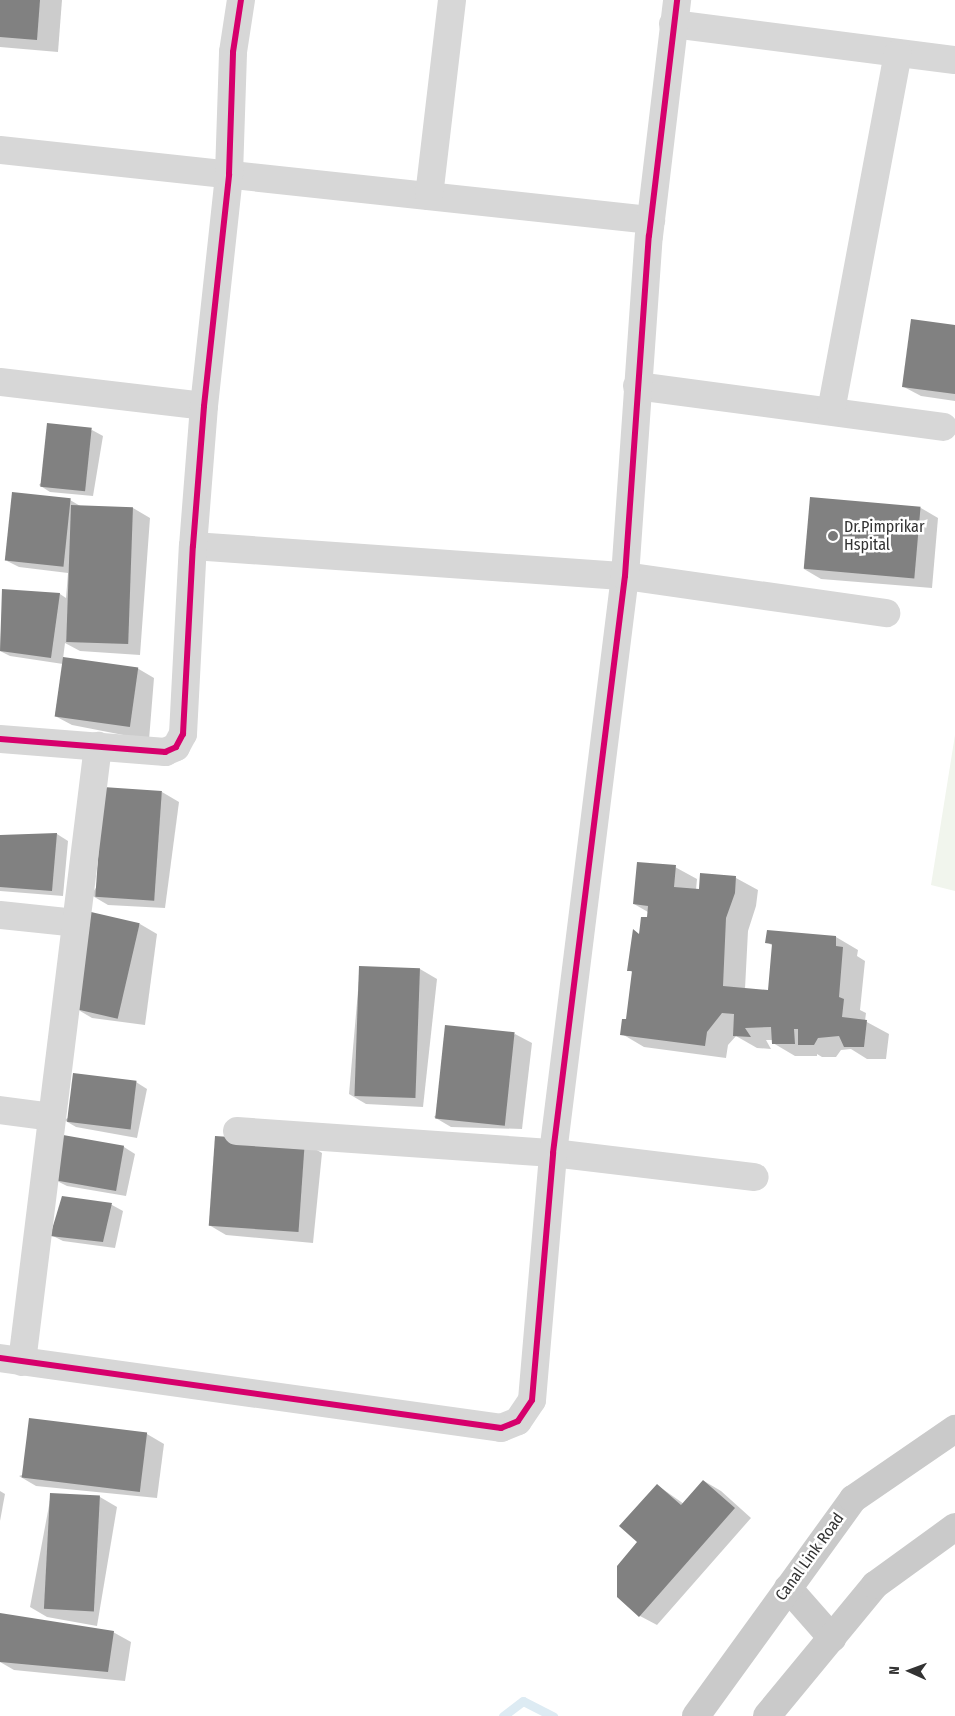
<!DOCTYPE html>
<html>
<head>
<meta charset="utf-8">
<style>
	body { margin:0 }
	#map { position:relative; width:955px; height:1716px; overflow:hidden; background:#fff; font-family:"Fira Sans Condensed",sans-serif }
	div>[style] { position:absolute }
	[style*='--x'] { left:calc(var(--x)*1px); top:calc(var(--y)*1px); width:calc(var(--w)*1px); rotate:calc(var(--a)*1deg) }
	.green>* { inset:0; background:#f1f5ed }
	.shadow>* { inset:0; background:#0003 }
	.stream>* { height:9px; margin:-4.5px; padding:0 4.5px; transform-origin:4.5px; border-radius:4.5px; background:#ddebf3 }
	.building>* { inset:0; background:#818181; transform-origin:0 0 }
	.minor>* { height:28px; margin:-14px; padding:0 14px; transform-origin:14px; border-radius:14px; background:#d7d7d7 }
	.major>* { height:28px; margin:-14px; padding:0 14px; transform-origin:14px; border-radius:14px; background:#cacaca }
	.cycleway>* { height:6px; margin:-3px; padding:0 3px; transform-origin:3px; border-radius:3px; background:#d6006c }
	.dots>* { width:14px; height:14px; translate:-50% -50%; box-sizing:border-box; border:2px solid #fff; border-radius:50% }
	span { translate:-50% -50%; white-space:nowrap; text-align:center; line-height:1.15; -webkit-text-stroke:5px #fff; paint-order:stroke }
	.poi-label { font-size:16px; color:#333 }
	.left { translate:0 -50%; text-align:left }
	.street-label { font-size:16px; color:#333 }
	.north { position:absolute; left:885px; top:1646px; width:50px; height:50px; -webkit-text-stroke:4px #fff; paint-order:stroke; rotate:272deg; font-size:14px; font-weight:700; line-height:20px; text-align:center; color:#333 }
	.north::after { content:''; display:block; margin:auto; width:18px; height:22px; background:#333; clip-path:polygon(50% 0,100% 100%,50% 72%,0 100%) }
</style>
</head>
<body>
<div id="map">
	<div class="green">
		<div style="clip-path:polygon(955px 735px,955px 891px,931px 885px)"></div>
	</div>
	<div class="shadow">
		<div style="clip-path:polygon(0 0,62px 0,58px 52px,0 47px)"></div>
		<div style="clip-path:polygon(955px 326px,955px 401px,921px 396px,904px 387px)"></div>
		<div style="clip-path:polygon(92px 430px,103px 436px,93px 496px,50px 492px,39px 485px)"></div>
		<div style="clip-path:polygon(70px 500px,82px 507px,133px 508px,150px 518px,140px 655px,80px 651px,65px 643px,63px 659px,137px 668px,154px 678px,149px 740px,72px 725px,55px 716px,63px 664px,10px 656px,0 651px,3px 590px,60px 594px,66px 598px,68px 573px,19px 567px,7px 561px)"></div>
		<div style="clip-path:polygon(921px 508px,938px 518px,932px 588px,821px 579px,804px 569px)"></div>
		<div style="clip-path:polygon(162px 792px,179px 802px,165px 908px,108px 905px,91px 895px)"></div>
		<div style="clip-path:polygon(57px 834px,68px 841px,63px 896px,0 891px,0 836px)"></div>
		<div style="clip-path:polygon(675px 867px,697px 879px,696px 890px,700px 891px,701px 875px,736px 878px,758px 890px,756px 906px,748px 931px,745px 989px,769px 991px,773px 946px,767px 942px,836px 937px,858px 950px,857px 956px,865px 961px,860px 1010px,866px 1013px,865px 1021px,889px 1034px,886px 1059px,867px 1059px,851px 1049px,841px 1050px,836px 1057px,822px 1057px,817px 1054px,817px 1056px,795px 1056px,773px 1043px,773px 1040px,766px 1040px,771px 1049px,757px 1048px,736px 1036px,728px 1045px,726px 1058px,644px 1047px,622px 1034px,627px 1021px,633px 973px,629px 970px,634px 931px,640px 935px,648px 919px,648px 912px,634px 904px)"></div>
		<div style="clip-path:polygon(140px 924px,157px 934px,145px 1025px,92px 1018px,75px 1008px)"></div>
		<div style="clip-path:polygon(360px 968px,420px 969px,437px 979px,423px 1107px,366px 1104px,349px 1094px)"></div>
		<div style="clip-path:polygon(515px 1034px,532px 1043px,522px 1129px,451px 1127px,434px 1117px)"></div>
		<div style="clip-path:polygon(136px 1082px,147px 1089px,137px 1138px,76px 1127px,64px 1120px)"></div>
		<div style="clip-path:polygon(64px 1137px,124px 1147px,135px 1154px,126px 1196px,67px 1186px,55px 1180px)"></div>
		<div style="clip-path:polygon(305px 1143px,322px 1153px,313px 1243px,226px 1235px,209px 1225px)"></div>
		<div style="clip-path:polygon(63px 1197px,112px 1205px,123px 1211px,115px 1248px,63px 1241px,51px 1235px)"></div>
		<div style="clip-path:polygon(147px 1434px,164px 1444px,157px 1498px,36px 1486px,19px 1476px)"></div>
		<div style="clip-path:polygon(704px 1481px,721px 1491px,751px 1518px,657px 1625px,640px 1616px,639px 1542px,657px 1485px,684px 1504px)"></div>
		<div style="clip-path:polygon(0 1491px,5px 1494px,0 1521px)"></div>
		<div style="clip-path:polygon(51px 1495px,100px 1497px,117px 1507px,97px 1626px,47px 1617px,30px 1607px)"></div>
		<div style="clip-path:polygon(0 1629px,113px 1632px,131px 1642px,125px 1681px,14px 1670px,0 1662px)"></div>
	</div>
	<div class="stream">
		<div style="--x:503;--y:1716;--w:25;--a:-37"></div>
		<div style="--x:523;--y:1701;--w:34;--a:27"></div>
	</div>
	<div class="building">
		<div style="clip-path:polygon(0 0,40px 0,37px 40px,0 37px)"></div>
		<div style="clip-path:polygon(911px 319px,955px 325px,955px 394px,902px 387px)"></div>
		<div style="left:47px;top:423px;width:45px;height:64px;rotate:6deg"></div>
		<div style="left:12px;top:492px;width:59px;height:69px;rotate:6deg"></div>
		<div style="left:810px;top:497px;width:111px;height:72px;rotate:5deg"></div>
		<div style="left:71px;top:505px;width:62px;height:137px;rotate:2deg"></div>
		<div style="clip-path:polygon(2px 589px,60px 593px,51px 658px,0 651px)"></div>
		<div style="left:63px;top:657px;width:76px;height:60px;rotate:8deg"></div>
		<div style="left:103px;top:787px;width:59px;height:110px;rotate:4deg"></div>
		<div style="clip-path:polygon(57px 833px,52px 891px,0 887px,0 835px)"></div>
		<div style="clip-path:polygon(637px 862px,676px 865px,674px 887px,699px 889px,700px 873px,736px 876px,735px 893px,726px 918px,723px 986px,768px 990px,772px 944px,765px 943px,767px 930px,836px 936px,836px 946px,843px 947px,839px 997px,844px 999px,842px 1017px,867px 1020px,864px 1047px,844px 1047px,839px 1036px,818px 1038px,814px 1045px,798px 1045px,798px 1029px,794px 1029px,795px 1044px,772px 1044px,771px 1027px,745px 1028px,751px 1037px,733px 1036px,734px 1014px,722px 1013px,707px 1032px,705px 1046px,620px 1035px,622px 1019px,626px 1019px,632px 971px,627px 971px,633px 929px,639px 934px,641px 917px,647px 917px,648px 906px,633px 904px)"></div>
		<div style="left:91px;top:912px;width:50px;height:98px;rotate:13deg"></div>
		<div style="left:359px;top:966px;width:61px;height:130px;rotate:2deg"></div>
		<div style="left:445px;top:1025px;width:70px;height:94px;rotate:6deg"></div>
		<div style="left:73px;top:1073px;width:64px;height:49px;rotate:7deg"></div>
		<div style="left:63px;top:1135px;width:62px;height:46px;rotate:10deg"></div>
		<div style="left:215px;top:1136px;width:90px;height:90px;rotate:4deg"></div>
		<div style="clip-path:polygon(62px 1196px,112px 1203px,103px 1242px,50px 1236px)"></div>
		<div style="left:29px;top:1418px;width:119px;height:60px;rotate:7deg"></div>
		<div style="clip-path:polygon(703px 1480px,735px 1508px,639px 1617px,617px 1597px,617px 1566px,637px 1542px,619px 1526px,657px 1484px,681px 1505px)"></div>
		<div style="left:50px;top:1493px;width:50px;height:116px;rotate:3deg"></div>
		<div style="clip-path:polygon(0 1613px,114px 1631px,108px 1672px,0 1662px)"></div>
	</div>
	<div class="minor">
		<div style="--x:673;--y:24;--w:284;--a:7.3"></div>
		<div style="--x:0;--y:150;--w:655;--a:6.14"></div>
		<div style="--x:429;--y:196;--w:197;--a:-83.3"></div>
		<div style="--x:0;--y:382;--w:205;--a:6.7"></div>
		<div style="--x:637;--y:386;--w:309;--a:7.6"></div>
		<div style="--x:831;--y:411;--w:364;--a:-79.4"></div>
		<div style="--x:193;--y:546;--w:433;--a:4"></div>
		<div style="--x:625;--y:576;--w:264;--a:8.1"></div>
		<div style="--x:0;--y:739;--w:166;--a:4.5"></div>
		<div style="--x:165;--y:752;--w:12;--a:-24"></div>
		<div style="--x:176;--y:747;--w:15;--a:-62"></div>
		<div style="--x:183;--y:734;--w:188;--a:-87"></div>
		<div style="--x:193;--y:546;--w:140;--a:-85.5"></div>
		<div style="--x:204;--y:406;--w:233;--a:-83.8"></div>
		<div style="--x:229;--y:174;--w:122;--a:-88.1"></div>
		<div style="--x:233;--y:52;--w:53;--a:-81.3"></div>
		<div style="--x:0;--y:915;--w:76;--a:6"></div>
		<div style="--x:0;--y:1110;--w:52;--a:7.7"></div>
		<div style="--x:237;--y:1131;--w:317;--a:4"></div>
		<div style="--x:553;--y:1153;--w:203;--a:6.8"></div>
		<div style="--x:0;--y:1358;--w:506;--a:7.95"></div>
		<div style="--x:501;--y:1428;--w:18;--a:-22"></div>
		<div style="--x:518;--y:1421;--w:25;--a:-56"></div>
		<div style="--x:532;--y:1400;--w:248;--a:-85.1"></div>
		<div style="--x:553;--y:1153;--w:581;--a:-82.89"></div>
		<div style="--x:625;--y:576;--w:341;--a:-86"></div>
		<div style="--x:649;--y:236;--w:238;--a:-83.2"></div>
		<div style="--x:22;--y:1362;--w:621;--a:-82.97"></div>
	</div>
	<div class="major">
		<div style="--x:788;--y:1588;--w:67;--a:48.7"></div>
		<div style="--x:696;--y:1716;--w:268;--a:-54.1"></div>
		<div style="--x:853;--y:1499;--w:124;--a:-34.5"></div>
		<div style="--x:767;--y:1716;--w:170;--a:-50.5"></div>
		<div style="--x:875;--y:1585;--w:99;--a:-35.9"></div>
	</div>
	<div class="cycleway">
		<div style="--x:0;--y:739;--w:166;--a:4.5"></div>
		<div style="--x:165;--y:752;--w:12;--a:-24"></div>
		<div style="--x:176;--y:747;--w:15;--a:-62"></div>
		<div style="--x:183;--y:734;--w:188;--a:-87"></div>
		<div style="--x:193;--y:546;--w:140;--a:-85.5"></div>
		<div style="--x:204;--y:406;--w:233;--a:-83.8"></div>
		<div style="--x:229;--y:174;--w:122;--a:-88.1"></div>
		<div style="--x:233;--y:52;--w:53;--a:-81.3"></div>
		<div style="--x:0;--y:1358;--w:506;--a:7.95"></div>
		<div style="--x:501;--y:1428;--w:18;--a:-22"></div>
		<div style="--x:518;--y:1421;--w:25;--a:-56"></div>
		<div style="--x:532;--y:1400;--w:248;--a:-85.1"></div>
		<div style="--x:553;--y:1153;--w:581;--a:-82.89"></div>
		<div style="--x:625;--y:576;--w:341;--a:-86"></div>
		<div style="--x:649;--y:236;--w:238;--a:-83.2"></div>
	</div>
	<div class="dots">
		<div style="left:833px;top:536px;background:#7a7a7a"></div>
	</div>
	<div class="poi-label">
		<span class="left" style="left:844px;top:536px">Dr.Pimprikar<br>Hspital</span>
	</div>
	<div class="street-label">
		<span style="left:810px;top:1557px;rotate:-54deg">Canal Link Road</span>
	</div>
	<div class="north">N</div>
</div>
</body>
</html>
